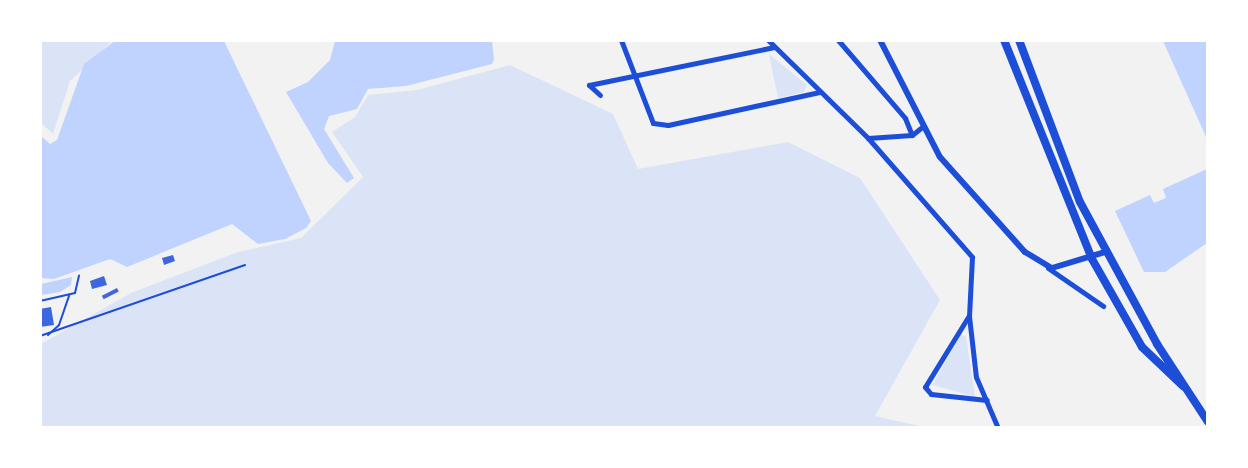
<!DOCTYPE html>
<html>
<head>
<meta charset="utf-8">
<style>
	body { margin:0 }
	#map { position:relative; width:1248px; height:468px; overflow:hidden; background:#f2f2f2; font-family:"Work Sans",sans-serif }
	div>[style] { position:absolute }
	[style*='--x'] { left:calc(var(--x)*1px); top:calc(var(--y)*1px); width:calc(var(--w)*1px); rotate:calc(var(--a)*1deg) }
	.green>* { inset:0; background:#dbe4f7 }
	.water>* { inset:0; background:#bfd3fe }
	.building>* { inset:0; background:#3d67dc; transform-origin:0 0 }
	.service>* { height:2px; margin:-1px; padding:0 1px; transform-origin:1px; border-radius:1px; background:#1d4ed8 }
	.minor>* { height:5px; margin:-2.5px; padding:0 2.5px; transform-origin:2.5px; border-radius:2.5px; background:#1d4ed8 }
	.tertiary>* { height:6px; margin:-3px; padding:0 3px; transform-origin:3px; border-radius:3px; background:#1d4ed8 }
	.primary>* { height:8px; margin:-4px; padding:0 4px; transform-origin:4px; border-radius:4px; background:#1d4ed8 }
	span { translate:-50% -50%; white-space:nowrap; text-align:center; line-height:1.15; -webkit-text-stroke:6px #fff; paint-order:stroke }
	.frame { position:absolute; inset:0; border:42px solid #fff; pointer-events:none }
</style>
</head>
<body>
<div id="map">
	<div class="green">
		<div style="clip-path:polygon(40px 41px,112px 41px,70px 81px,53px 134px,41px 123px)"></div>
		<div style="clip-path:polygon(769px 54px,807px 85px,804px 92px,778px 98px)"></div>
		<div style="clip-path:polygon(510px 65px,613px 114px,638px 169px,788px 142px,860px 178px,940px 300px,875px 416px,924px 427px,41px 428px,41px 344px,131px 293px,238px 252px,301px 238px,363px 177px,332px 132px,355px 117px,368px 95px,417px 90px)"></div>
		<div style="clip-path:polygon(961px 335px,966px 336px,975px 397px,932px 385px)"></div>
	</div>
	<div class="water">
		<div style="clip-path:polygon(116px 40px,224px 41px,311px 221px,306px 228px,285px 239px,258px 244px,232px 224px,127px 267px,110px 259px,54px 279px,41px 278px,41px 136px,50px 144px,57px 140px,84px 64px)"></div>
		<div style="clip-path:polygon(335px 41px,492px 41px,494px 59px,492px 64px,406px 86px,368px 89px,357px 109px,329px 116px,324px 129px,354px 178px,347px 183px,328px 163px,286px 92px,308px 82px,330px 60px)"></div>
		<div style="clip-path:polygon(1163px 41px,1207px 41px,1207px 139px)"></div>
		<div style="clip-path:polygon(1207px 169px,1207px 243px,1165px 272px,1144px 272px,1115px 211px,1150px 195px,1154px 203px,1166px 198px,1163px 189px)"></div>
		<div style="clip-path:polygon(72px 277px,71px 285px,60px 292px,41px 295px,41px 284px)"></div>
	</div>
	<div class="building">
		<div style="clip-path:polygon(173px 255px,175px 261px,164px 265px,162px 258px)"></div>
		<div style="clip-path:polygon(104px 276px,107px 285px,92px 289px,90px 281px)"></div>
		<div style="left:117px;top:288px;width:4px;height:17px;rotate:63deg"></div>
		<div style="clip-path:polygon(51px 307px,54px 325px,40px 327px,40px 309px)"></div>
	</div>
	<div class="service">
		<div style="--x:40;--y:301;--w:36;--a:-13"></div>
		<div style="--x:75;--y:293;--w:18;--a:-77"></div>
		<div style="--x:48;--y:335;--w:15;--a:-42"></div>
		<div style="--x:59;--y:325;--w:31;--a:-71"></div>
		<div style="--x:40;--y:336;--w:217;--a:-19.1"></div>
	</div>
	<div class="minor">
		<div style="--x:621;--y:40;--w:89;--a:68.9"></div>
		<div style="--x:653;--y:123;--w:15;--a:8"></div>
		<div style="--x:668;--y:125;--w:155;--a:-12.3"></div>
		<div style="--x:768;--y:40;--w:140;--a:44.4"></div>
		<div style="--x:868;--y:138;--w:158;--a:48.8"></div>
		<div style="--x:972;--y:257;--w:59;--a:92.9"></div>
		<div style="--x:969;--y:316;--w:61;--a:83.5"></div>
		<div style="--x:976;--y:377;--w:56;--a:66.7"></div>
		<div style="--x:838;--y:40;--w:103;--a:49.3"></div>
		<div style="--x:905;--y:118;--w:18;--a:68"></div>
		<div style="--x:600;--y:95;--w:15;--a:-138"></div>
		<div style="--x:589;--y:85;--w:189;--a:-11.6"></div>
		<div style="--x:868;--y:138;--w:44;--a:-3.9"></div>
		<div style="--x:912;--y:135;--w:14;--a:-39"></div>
		<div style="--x:1048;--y:268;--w:67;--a:34.6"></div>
		<div style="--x:968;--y:317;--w:82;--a:121.6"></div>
		<div style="--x:925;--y:387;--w:9;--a:49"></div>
		<div style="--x:931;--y:394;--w:56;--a:6.1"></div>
	</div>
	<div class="tertiary">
		<div style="--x:880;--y:40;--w:131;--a:62.9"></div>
		<div style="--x:940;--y:157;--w:127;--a:48.2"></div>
		<div style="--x:1025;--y:252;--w:31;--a:31"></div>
		<div style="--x:1052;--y:268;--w:55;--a:-16.8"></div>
	</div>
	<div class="primary">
		<div style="--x:1004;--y:40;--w:236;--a:68.1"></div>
		<div style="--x:1092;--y:259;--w:101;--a:60.4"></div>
		<div style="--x:1142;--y:347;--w:57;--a:43.6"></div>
		<div style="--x:1019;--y:40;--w:173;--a:69.4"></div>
		<div style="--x:1080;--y:202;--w:162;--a:61.5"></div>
		<div style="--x:1157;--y:344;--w:93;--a:56.8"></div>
	</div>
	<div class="frame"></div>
</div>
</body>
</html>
